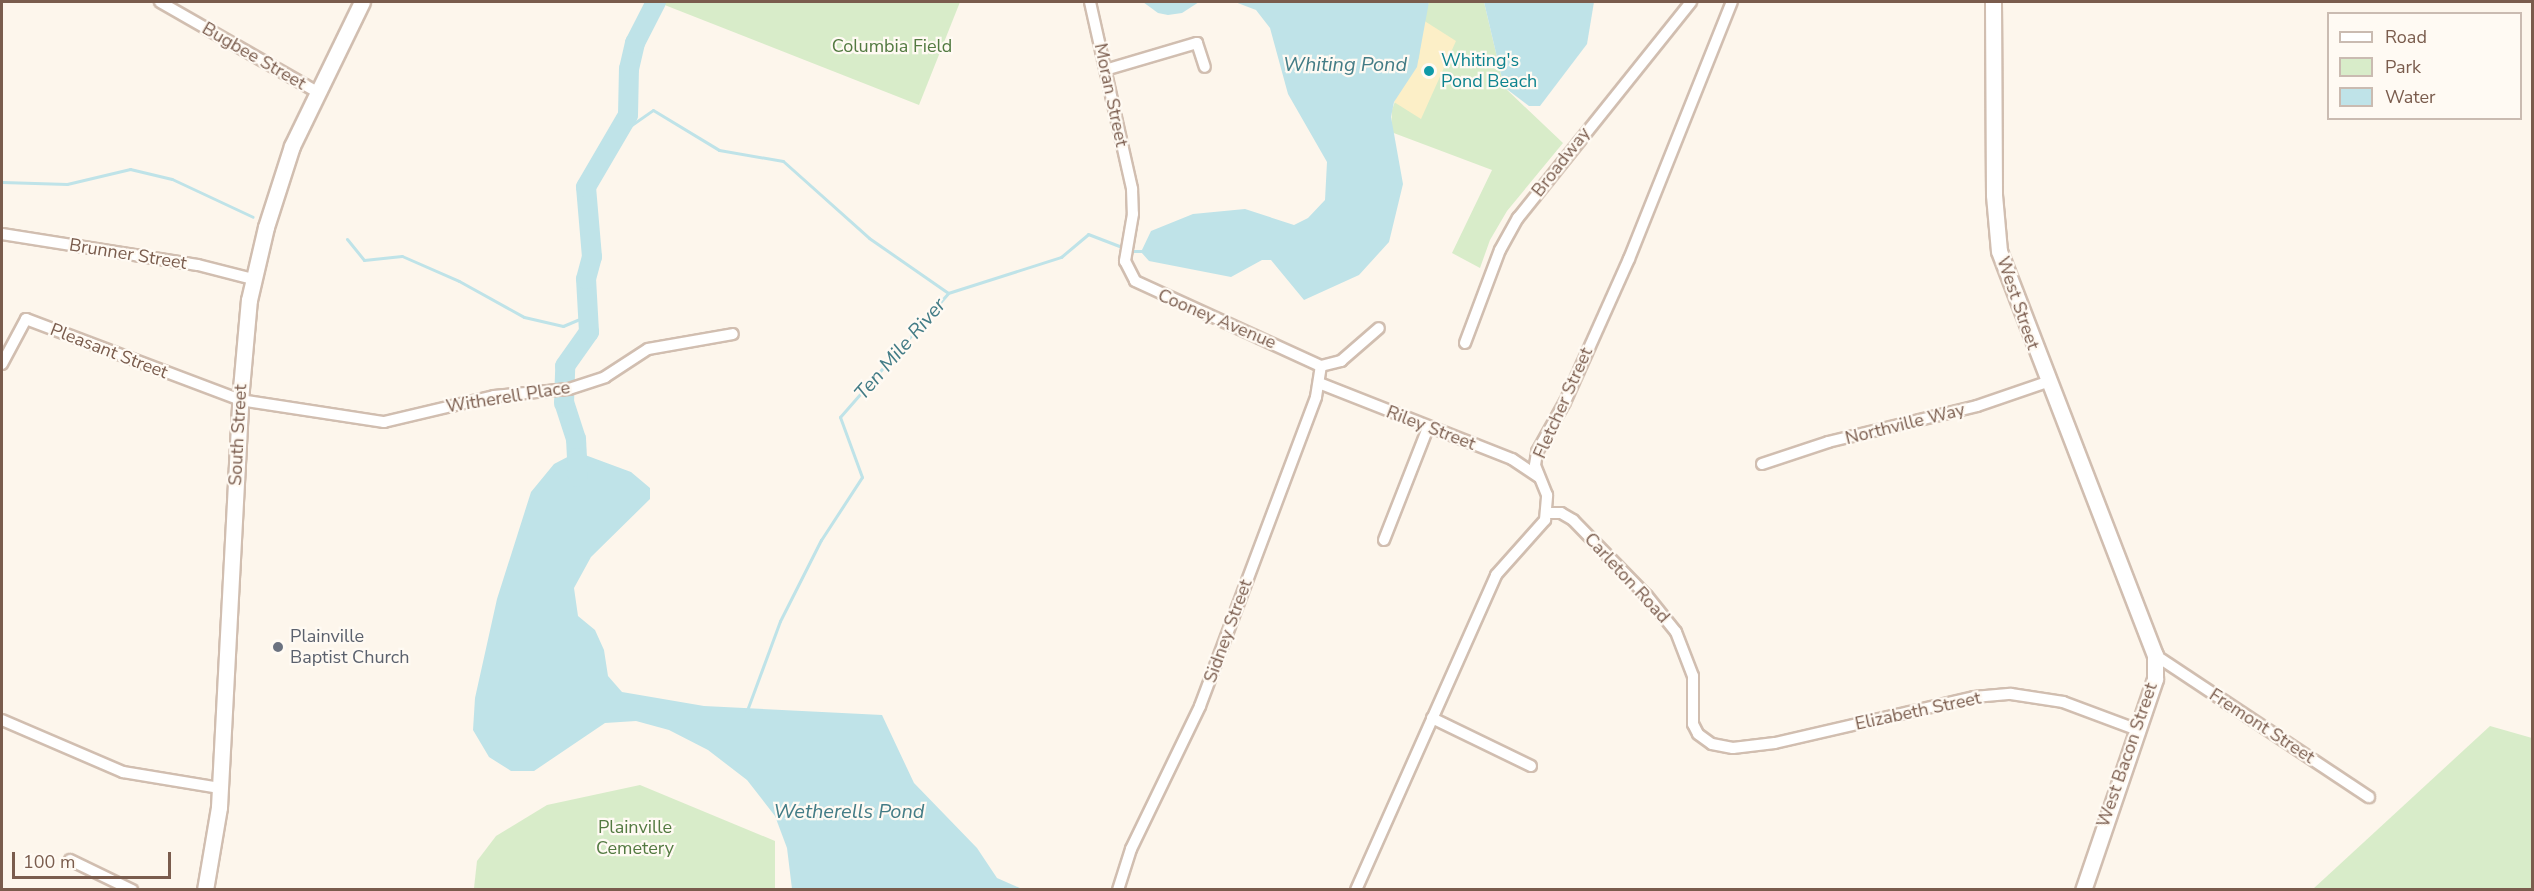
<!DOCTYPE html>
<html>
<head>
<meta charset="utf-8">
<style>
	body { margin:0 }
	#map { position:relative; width:2534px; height:891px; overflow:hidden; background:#fdf6ec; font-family:"Nunito Sans",sans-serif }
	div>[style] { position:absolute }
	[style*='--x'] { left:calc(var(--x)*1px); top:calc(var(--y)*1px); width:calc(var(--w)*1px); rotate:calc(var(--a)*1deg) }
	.green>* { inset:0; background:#d8ecc9 }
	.sand>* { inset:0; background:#fcefc7 }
	.water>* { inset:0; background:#bfe3e8 }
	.stream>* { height:3px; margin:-1.5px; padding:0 1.5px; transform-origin:1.5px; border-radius:1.5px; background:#bfe3e8 }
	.river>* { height:20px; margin:-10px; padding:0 10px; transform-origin:10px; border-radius:10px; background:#bfe3e8 }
	.roads { filter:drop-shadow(2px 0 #d1beb0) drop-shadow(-2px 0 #d1beb0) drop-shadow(0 2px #d1beb0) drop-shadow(0 -2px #d1beb0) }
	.street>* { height:10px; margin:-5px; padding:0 5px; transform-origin:5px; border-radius:5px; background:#fff }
	.secondary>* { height:15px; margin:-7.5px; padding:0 7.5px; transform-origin:7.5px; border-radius:7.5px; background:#fff }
	.dots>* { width:16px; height:16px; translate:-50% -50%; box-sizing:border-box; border:3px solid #fffaf3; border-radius:50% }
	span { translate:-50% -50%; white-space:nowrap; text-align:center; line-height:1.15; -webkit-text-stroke:4.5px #fffaf3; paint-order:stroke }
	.park-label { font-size:18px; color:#537a41 }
	.street-label { font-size:18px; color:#7a5c4d }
	.culture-label { font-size:18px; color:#0d838f }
	.left { translate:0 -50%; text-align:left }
	.worship-label { font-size:18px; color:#5b616d }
	.water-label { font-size:20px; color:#437c86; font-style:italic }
	.frame { position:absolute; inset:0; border:3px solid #7a5c4d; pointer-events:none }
	.legend { position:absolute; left:2327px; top:12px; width:195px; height:108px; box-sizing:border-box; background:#fffaf3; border:2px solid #cabbb1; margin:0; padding:8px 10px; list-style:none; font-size:18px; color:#7a5c4d }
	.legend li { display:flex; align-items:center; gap:12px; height:30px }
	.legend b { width:30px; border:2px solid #cabbb1 }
	.scale { position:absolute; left:12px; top:852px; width:159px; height:27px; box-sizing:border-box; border:3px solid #7a5c4d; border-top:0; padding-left:8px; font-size:18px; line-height:21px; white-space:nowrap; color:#7a5c4d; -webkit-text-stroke:4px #fffaf3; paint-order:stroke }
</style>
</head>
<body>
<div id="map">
	<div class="green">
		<div style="clip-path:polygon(657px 2px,960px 2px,919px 105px)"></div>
		<div style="clip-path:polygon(1429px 2px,1484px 2px,1504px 87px,1563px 143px,1507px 211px,1490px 240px,1480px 268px,1452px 253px,1492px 170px,1391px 132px,1392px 110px)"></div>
		<div style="clip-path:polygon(2490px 726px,2532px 738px,2532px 889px,2313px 889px)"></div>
		<div style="clip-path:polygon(640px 785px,775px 841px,775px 889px,474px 888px,477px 861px,496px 836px,547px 805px)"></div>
	</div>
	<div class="sand">
		<div style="clip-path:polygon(1423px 20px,1456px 41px,1421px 119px,1394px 102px,1419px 58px)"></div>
	</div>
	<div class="water">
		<div style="clip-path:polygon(1143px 2px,1199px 2px,1182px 13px,1168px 15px,1158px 13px)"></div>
		<div style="clip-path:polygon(1235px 2px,1429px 2px,1417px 67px,1394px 102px,1391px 117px,1403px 184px,1389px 242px,1359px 275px,1304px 300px,1271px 260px,1262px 260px,1231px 277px,1149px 261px,1141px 252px,1151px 231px,1193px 214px,1245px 209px,1294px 225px,1308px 218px,1325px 200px,1327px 162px,1288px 94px,1270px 28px,1256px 10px)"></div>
		<div style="clip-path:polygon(1484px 2px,1594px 2px,1587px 44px,1540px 106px,1529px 106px,1504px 87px)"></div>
		<div style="clip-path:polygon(577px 452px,631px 472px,650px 488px,650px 499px,591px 557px,574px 588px,578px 616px,595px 630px,604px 650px,608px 676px,622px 692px,704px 706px,882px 715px,914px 783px,977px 848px,997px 878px,1022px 889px,792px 889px,787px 848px,775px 816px,747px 780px,708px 750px,669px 730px,636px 721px,605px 723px,534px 771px,511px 771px,489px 757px,473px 730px,475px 698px,497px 599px,531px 492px,554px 464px)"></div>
	</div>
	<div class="stream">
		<div style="--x:620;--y:133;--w:40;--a:-34.9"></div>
		<div style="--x:653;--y:110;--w:77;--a:31.2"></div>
		<div style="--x:719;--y:150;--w:65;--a:9.8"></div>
		<div style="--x:783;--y:161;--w:115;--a:41.8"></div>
		<div style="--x:869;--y:238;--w:96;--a:34.8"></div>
		<div style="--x:2;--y:182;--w:65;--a:1.8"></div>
		<div style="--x:67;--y:184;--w:65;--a:-13.4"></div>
		<div style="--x:130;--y:169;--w:43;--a:13.4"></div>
		<div style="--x:172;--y:179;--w:89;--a:25.1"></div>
		<div style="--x:347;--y:239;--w:27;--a:51"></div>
		<div style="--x:364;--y:260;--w:38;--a:-6"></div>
		<div style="--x:402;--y:256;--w:62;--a:23.7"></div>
		<div style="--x:459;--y:281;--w:74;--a:29"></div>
		<div style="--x:524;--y:317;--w:40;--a:13"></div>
		<div style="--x:563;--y:326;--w:28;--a:-23"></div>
		<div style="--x:1130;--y:251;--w:14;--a:0"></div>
		<div style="--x:746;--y:713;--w:98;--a:-69.7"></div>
		<div style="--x:780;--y:621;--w:91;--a:-63.2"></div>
		<div style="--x:821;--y:540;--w:75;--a:-56.9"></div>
		<div style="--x:862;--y:477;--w:64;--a:-110.1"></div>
		<div style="--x:840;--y:417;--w:164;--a:-48.9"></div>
		<div style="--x:948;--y:293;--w:119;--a:-17.7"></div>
		<div style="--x:1061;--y:257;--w:35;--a:-40"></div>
		<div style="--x:1088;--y:234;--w:39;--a:21"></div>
	</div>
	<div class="river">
		<div style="--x:578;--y:477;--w:38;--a:-93"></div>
		<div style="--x:576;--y:439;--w:38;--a:-108"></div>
		<div style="--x:564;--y:403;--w:37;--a:-88"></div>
		<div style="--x:565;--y:366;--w:42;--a:-54.8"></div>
		<div style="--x:589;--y:332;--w:53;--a:-93.2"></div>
		<div style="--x:586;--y:279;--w:23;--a:-75"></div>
		<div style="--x:592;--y:257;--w:70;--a:-94.9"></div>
		<div style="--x:586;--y:187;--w:83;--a:-59.7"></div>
		<div style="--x:628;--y:115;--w:46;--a:-88.8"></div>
		<div style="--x:629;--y:69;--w:27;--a:-77"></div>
		<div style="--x:635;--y:43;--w:46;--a:-62.9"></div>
	</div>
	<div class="roads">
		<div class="street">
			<div style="--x:160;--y:2;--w:181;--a:29.8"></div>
			<div style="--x:1090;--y:2;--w:192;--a:77.3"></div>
			<div style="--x:1132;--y:189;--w:25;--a:88"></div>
			<div style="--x:1133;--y:214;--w:48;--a:99.7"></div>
			<div style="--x:1125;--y:261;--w:22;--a:63"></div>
			<div style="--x:1135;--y:281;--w:205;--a:24.6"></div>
			<div style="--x:1321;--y:366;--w:21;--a:-14"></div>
			<div style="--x:1341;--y:361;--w:50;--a:-41"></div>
			<div style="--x:1105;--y:70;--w:96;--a:-16.4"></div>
			<div style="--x:1197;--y:43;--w:25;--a:72"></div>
			<div style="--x:2;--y:234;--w:198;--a:9"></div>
			<div style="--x:198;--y:265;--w:57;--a:14.3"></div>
			<div style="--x:1465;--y:343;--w:99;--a:-69.4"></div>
			<div style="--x:1500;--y:250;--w:37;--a:-61"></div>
			<div style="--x:1518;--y:218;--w:277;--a:-51.3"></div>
			<div style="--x:2;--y:364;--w:51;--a:-61.9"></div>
			<div style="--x:26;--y:319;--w:229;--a:20.7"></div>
			<div style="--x:240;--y:400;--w:146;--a:8.7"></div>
			<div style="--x:384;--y:422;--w:113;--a:-13.3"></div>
			<div style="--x:494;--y:396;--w:75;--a:-5.3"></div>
			<div style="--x:569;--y:389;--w:38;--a:-18"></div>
			<div style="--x:605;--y:377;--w:51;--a:-33.1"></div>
			<div style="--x:648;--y:349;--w:86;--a:-10"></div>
			<div style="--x:1319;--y:383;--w:207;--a:21.5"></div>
			<div style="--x:1512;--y:459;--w:32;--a:34"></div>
			<div style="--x:1762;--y:464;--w:70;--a:-18.4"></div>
			<div style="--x:1828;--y:442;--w:153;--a:-13.6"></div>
			<div style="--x:1977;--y:406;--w:74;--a:-18.9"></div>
			<div style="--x:1547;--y:513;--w:14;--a:0"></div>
			<div style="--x:1561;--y:513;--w:14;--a:30"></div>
			<div style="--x:1573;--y:520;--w:106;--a:45.8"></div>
			<div style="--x:1647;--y:596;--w:46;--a:51.1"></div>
			<div style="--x:1676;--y:632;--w:47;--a:68.9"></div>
			<div style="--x:1693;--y:676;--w:48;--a:90"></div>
			<div style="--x:1693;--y:724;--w:11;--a:63"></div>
			<div style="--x:1698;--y:734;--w:17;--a:36"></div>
			<div style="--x:1712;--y:744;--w:21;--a:11"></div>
			<div style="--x:1733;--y:748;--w:42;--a:-6.8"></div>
			<div style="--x:1775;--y:743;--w:204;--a:-13"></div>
			<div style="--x:1974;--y:697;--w:37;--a:-5"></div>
			<div style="--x:2011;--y:694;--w:53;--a:8.7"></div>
			<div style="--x:2063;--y:702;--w:80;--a:20.5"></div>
			<div style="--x:1384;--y:540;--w:120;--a:-68.6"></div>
			<div style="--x:2155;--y:655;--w:257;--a:33.6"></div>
			<div style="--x:1432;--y:718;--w:110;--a:25.9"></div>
			<div style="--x:2;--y:720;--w:132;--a:23.3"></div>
			<div style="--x:123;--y:772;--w:98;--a:9.4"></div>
			<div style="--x:70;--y:860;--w:69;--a:25.8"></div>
			<div style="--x:1118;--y:890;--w:43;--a:-72.4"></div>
			<div style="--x:1131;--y:849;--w:159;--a:-64.2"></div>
			<div style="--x:1200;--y:706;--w:330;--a:-69.4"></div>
			<div style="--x:1316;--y:397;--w:31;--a:-81"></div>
			<div style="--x:1356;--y:890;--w:345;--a:-66"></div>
			<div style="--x:1496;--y:575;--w:74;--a:-48.3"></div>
			<div style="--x:1545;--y:520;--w:25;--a:-85"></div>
			<div style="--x:1547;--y:495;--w:32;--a:-112"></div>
			<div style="--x:1535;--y:465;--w:13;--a:-81"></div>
			<div style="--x:1537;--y:452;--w:57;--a:-60.8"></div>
			<div style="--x:1565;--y:402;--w:157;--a:-65.9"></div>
			<div style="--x:1629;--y:259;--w:277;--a:-68.2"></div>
		</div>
		<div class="secondary">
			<div style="--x:1993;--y:2;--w:193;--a:89.7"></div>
			<div style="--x:1994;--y:195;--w:56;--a:84.9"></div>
			<div style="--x:1999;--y:251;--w:433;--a:68.9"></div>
			<div style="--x:2155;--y:655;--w:24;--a:90"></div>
			<div style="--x:2155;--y:679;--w:223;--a:108.8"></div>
			<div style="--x:205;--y:890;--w:84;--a:-80.4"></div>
			<div style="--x:219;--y:807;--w:408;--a:-87"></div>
			<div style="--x:240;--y:400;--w:100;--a:-84.9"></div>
			<div style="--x:249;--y:300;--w:75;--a:-76.9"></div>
			<div style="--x:266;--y:227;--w:85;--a:-72.2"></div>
			<div style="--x:292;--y:146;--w:160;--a:-64.1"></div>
		</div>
	</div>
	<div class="dots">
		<div style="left:1429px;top:71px;background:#0f9aa8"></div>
		<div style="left:278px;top:647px;background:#6b7280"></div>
	</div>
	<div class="park-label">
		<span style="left:892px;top:46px">Columbia Field</span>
		<span style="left:635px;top:838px">Plainville<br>Cemetery</span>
	</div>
	<div class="street-label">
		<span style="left:254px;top:56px;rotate:30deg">Bugbee Street</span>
		<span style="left:1111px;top:95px;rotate:78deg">Moran Street</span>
		<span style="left:1561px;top:162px;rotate:-52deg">Broadway</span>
		<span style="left:128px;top:254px;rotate:9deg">Brunner Street</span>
		<span style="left:2018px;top:303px;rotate:71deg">West Street</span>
		<span style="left:1217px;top:319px;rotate:23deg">Cooney Avenue</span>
		<span style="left:109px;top:351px;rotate:21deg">Pleasant Street</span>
		<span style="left:508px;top:397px;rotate:-9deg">Witherell Place</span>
		<span style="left:1563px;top:403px;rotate:-66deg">Fletcher Street</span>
		<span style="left:1905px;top:424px;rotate:-14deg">Northville Way</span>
		<span style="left:1431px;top:428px;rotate:21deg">Riley Street</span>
		<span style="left:238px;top:435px;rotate:-87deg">South Street</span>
		<span style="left:1627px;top:578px;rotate:47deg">Carleton Road</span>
		<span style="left:1228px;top:631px;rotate:-70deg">Sidney Street</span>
		<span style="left:1918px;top:711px;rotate:-12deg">Elizabeth Street</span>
		<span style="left:2262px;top:726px;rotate:33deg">Fremont Street</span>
		<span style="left:2127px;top:755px;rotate:-71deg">West Bacon Street</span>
	</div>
	<div class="culture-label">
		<span class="left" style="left:1441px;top:71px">Whiting's<br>Pond Beach</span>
	</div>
	<div class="worship-label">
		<span class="left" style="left:290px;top:647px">Plainville<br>Baptist Church</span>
	</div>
	<div class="water-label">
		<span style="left:1345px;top:64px">Whiting Pond</span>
		<span style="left:900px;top:349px;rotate:-49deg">Ten Mile River</span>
		<span style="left:849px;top:811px">Wetherells Pond</span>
	</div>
	<div class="frame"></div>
	<ul class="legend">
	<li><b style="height:8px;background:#fff"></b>Road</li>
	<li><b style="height:16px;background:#d8ecc9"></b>Park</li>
	<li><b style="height:16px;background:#bfe3e8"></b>Water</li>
	</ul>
	<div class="scale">100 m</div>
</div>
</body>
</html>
